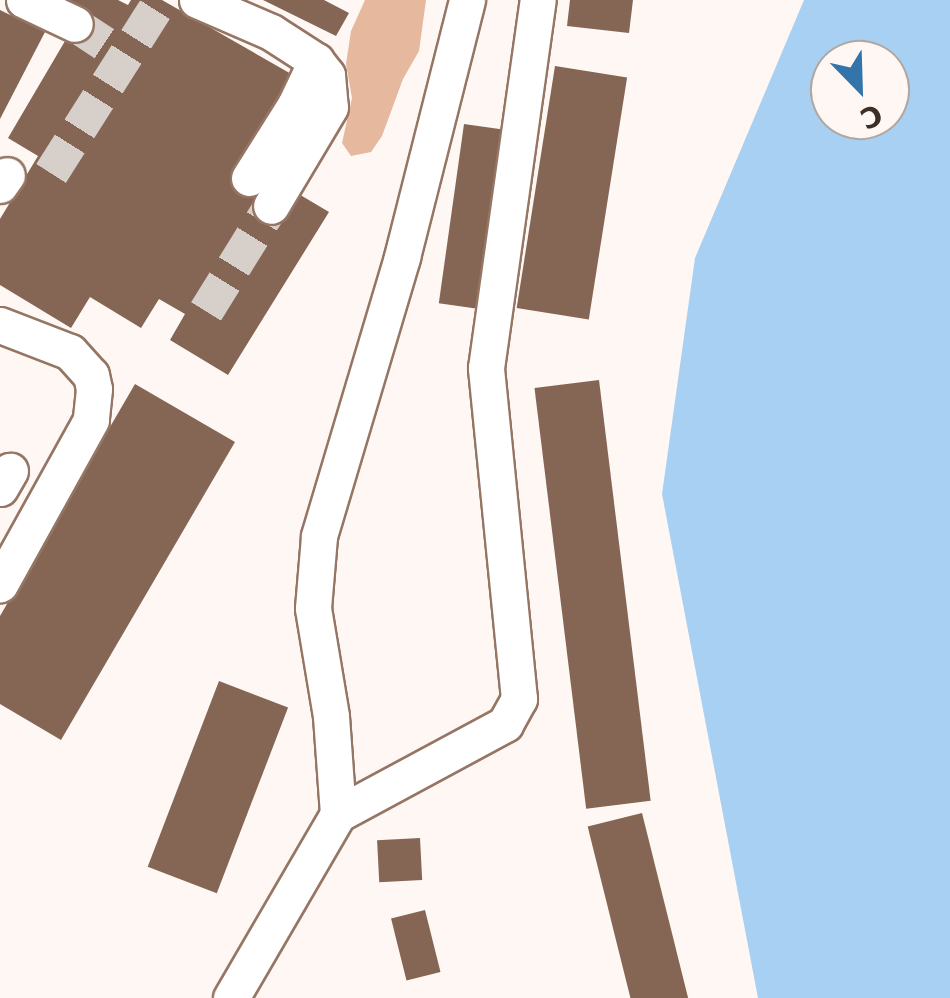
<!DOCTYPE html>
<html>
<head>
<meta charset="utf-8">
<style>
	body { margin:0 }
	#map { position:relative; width:950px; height:998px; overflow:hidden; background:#fef7f3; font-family:"DejaVu Sans",sans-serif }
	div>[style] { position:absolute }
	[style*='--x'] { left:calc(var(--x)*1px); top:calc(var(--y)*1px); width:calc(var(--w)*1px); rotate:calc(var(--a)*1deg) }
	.forest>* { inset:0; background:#e6b89d }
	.water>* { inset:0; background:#a8d0f3 }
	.building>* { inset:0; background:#856654; transform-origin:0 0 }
	.minor-tunnel>* { height:35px; margin-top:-17.5px; transform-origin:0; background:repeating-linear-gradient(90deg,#d7cfca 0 35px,transparent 0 53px) }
	.roads { filter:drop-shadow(2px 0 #957563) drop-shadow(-2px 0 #957563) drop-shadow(0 2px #957563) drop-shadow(0 -2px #957563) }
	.minor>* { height:35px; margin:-17.5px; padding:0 17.5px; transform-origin:17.5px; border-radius:17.5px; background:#fff }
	span { translate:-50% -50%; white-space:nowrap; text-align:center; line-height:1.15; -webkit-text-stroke:10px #fef7f3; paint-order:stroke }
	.north { position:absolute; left:810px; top:40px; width:100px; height:100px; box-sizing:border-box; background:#fef7f3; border:2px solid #b0a7a1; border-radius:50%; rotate:157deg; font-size:28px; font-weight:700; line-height:40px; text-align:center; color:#3c2f27 }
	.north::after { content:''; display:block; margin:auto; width:35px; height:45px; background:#3375ab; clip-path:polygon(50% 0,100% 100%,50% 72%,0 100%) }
</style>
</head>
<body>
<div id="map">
	<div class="forest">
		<div style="clip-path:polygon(365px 0,426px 0,419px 51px,403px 79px,382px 136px,371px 152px,351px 156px,342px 143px,352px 98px,346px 64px,351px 31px)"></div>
	</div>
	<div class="water">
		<div style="clip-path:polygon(evenodd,804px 0,950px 0,950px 998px,758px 998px,662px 494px,695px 258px,804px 0,830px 60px,890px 60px,890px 120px,830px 120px,830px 60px)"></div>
	</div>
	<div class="building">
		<div style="clip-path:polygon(64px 0,118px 0,128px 5px,131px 0,162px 0,293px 75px,297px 193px,329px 212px,228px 375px,170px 340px,185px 314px,159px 299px,141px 328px,90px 297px,71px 328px,0 285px,0 219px,38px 156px,8px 138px,75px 24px)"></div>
		<div style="clip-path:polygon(263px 0,324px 0,349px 13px,336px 36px)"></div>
		<div style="clip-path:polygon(570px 0,633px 0,629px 33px,567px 26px)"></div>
		<div style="clip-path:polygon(0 10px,45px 32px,0 119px)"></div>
		<div style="left:555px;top:66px;width:73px;height:245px;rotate:9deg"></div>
		<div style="left:464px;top:124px;width:48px;height:181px;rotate:8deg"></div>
		<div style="left:599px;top:380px;width:424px;height:65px;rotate:83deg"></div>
		<div style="clip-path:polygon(135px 384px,235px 442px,61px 740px,0 704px,0 616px)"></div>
		<div style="left:219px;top:681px;width:74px;height:199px;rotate:21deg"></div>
		<div style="left:642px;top:813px;width:191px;height:56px;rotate:76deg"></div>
		<div style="left:420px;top:838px;width:42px;height:43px;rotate:87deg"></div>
		<div style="left:425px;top:910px;width:64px;height:35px;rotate:76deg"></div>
	</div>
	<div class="minor-tunnel">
		<div style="--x:75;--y:24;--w:49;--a:33.4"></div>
		<div style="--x:51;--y:173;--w:205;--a:-57.6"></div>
		<div style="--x:206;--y:311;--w:123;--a:-58.2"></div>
	</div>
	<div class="roads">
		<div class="minor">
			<div style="--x:24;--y:0;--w:56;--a:25.2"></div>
			<div style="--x:197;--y:0;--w:81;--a:23.4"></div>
			<div style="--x:271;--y:32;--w:54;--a:32.8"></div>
			<div style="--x:316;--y:61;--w:18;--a:52"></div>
			<div style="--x:327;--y:75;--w:32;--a:85"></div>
			<div style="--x:330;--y:107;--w:115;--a:120.8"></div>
			<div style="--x:249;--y:178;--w:86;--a:-57.8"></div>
			<div style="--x:295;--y:105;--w:49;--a:-64.5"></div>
			<div style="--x:0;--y:185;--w:12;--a:-55"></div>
			<div style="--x:0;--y:325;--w:75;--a:21.1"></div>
			<div style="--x:70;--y:352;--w:31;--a:48"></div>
			<div style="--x:91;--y:375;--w:14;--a:78"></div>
			<div style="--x:94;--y:389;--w:31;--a:96"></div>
			<div style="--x:91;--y:420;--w:188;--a:119"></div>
			<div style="--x:0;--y:488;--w:20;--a:-60"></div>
			<div style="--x:338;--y:814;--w:98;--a:-94.1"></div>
			<div style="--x:331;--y:716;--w:109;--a:-99.5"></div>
			<div style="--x:313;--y:608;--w:72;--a:-85.2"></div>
			<div style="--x:319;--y:536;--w:291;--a:-73.4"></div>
			<div style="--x:402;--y:257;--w:265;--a:-75.8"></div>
			<div style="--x:231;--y:998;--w:213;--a:-59.8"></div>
			<div style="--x:338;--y:814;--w:190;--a:-28.3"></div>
			<div style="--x:505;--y:724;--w:29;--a:-61"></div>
			<div style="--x:519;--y:699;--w:333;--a:-95.7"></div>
			<div style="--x:486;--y:368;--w:372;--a:-82"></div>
		</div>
	</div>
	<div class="north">С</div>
</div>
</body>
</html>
